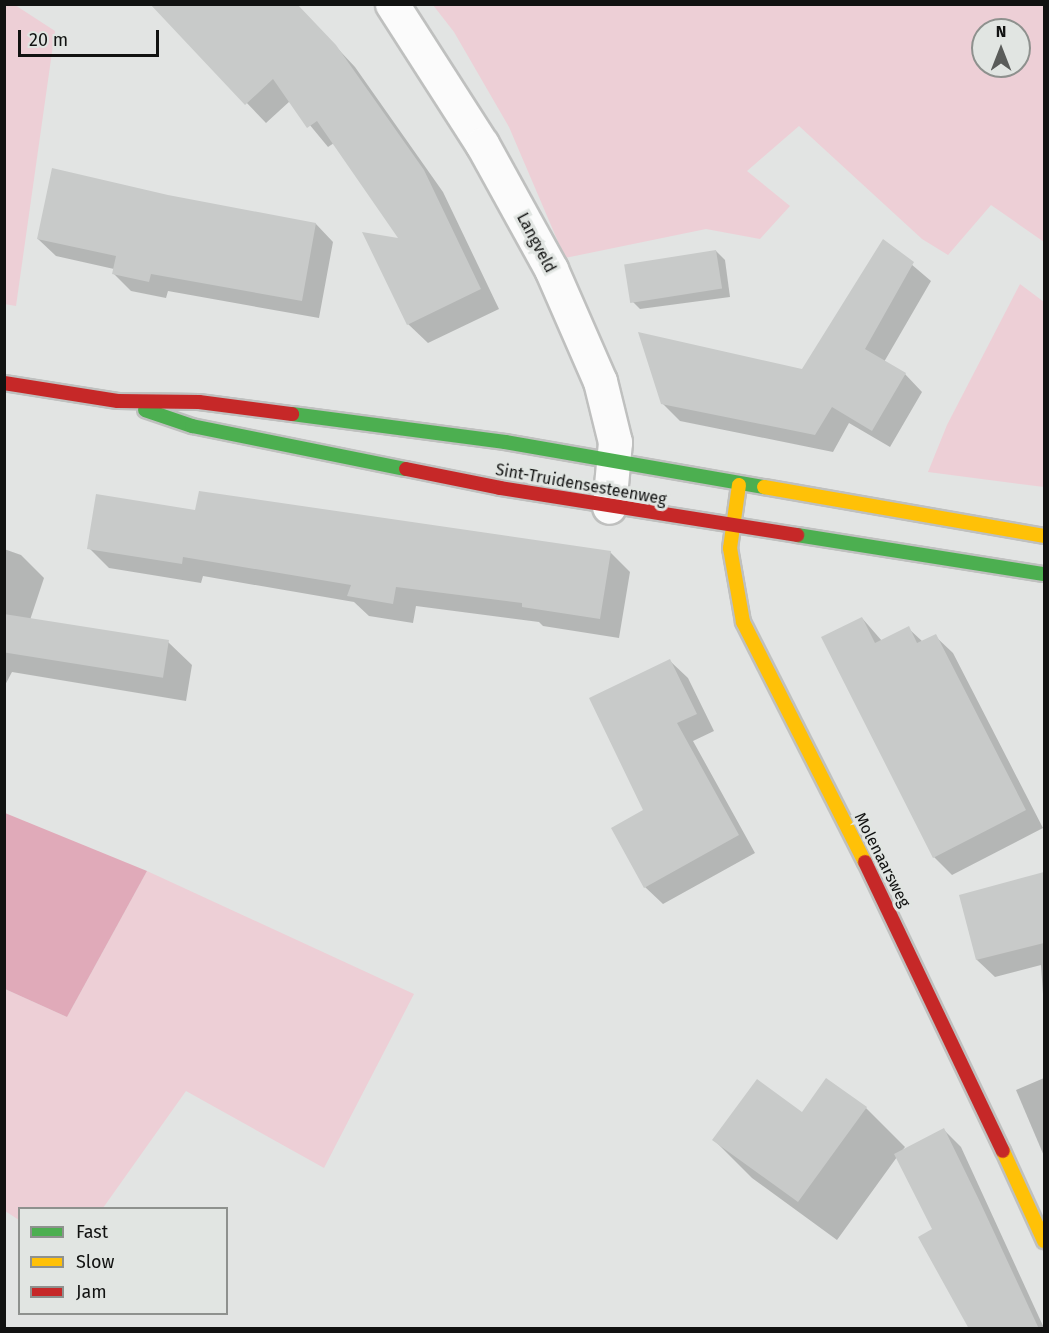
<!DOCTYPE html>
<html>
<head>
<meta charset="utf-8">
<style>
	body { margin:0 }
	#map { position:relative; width:1049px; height:1333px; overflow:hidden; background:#e2e4e3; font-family:"Fira Sans",sans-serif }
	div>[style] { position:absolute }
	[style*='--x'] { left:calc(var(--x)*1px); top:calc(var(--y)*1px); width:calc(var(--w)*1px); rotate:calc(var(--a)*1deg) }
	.green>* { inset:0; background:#edcfd6 }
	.forest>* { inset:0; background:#e0aab9 }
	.shadow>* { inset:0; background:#0003 }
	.building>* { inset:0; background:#c8cac9; transform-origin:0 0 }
	.roads { filter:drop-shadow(2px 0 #bfc0bf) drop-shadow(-2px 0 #bfc0bf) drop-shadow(0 2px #bfc0bf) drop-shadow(0 -2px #bfc0bf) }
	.street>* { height:33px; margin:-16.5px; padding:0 16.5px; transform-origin:16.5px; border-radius:16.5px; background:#fbfbfb }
	.fast>* { height:14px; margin:-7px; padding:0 7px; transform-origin:7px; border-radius:7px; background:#4caf50 }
	.slow>* { height:14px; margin:-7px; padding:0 7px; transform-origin:7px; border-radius:7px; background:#ffc107 }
	.jam>* { height:14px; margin:-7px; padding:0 7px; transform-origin:7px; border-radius:7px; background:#c62828 }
	span { translate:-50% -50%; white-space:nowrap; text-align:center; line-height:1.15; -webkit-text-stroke:6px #e1e5e2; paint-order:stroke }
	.street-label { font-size:16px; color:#111211 }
	.frame { position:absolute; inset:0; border:6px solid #111211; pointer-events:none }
	.legend { position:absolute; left:18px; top:1207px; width:210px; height:108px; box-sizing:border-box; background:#e1e5e2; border:2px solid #8e918e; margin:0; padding:8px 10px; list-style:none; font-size:18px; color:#111211 }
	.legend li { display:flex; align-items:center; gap:12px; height:30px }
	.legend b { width:30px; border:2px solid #8e918e }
	.north { position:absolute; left:971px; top:18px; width:60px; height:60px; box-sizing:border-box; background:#e1e5e2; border:2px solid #8e918e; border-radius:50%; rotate:0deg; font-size:16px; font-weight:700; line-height:24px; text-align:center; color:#111211 }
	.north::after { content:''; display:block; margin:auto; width:21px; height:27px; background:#5a5c5a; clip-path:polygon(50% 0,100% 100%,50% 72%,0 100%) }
	.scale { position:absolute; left:18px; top:30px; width:141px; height:27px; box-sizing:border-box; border:3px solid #111211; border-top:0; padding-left:8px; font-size:18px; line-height:21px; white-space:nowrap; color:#111211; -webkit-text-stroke:4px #e1e5e2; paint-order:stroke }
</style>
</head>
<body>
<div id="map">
	<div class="green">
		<div style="clip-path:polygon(4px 5px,15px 5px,55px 31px,16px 306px,4px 304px)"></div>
		<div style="clip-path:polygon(evenodd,433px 5px,1044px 5px,1044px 242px,991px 205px,948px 255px,922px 239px,799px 126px,747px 171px,790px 206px,760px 239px,706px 229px,565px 258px,509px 127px,454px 32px,433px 5px,983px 30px,1019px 30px,1019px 66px,983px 66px,983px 30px)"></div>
		<div style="clip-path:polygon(1020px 284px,1044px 302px,1044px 487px,928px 472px,947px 425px)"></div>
		<div style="clip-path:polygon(147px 871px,414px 994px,324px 1168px,186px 1091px,103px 1208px,20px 1208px,19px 1220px,5px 1211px,5px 989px,67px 1017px)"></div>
	</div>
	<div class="forest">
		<div style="clip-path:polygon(5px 813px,147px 871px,67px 1017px,5px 989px)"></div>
	</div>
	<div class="shadow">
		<div style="clip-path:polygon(296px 4px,355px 67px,443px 192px,499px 309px,428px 343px,408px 324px,402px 240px,334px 143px,328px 147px,290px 101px,266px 123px,167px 20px)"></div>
		<div style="clip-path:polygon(168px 197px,316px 224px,333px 242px,319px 318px,168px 291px,166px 298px,131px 291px,113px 273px,114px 269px,56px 256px,38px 239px)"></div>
		<div style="clip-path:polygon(884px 241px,931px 281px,884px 362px,905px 374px,922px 392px,890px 447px,849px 423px,833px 452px,680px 421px,662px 403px,802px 371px)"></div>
		<div style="clip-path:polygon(716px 251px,725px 260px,730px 297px,640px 309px,631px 300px)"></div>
		<div style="clip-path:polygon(197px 512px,610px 552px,630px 572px,619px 638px,543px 626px,539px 622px,416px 606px,413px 623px,369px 616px,354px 602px,203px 576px,201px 583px,109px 568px,89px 548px)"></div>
		<div style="clip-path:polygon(4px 549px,21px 555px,44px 578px,30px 620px,168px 642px,192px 665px,186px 701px,12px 672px,4px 687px)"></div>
		<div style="clip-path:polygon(862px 618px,882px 641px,908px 628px,923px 642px,935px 636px,953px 653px,1043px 828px,952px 875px,934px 857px)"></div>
		<div style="clip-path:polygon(670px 661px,688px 678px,714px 731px,693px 741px,755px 853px,663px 904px,645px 887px,645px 811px)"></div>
		<div style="clip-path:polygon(1044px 873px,1044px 1009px,1041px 965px,995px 977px,977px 960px,960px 896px)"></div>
		<div style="clip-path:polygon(1044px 1078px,1044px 1156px,1016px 1090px)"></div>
		<div style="clip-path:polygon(827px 1080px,866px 1108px,905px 1147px,901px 1152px,944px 1130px,961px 1147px,1044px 1328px,970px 1328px,934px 1230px,897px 1157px,837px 1240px,752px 1178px,714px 1140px,802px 1114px)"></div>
	</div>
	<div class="building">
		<div style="clip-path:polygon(150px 4px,297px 4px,336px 45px,424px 170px,481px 289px,407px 325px,362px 232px,398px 238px,317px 121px,307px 128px,273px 79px,245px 105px)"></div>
		<div style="clip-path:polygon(52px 168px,168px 195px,316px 223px,302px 301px,151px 274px,149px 282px,112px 274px,116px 256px,37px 239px)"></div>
		<div style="clip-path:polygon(883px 239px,914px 262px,865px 349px,906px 373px,872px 431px,832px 407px,815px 435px,661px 404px,638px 332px,802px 369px)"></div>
		<div style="left:716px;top:250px;width:39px;height:93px;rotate:81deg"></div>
		<div style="clip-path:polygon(199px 491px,611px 551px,600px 619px,522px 607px,522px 603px,396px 587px,393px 604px,347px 596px,351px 585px,183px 557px,182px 564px,87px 549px,96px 494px,195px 510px)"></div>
		<div style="left:4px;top:614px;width:167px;height:38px;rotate:9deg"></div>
		<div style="clip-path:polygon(862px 617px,875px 643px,909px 626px,917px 643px,936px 634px,1026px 810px,933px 858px,821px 637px)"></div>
		<div style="clip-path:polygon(670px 659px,697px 714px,677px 723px,739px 835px,644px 888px,611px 828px,643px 810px,589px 698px)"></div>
		<div style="clip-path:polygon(1044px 872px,1044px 943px,976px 960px,959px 895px)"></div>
		<div style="clip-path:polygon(826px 1078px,867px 1107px,798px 1202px,712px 1140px,757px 1079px,802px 1112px)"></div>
		<div style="clip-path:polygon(944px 1128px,980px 1202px,1039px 1329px,969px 1329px,918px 1237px,932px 1229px,894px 1154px)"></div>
	</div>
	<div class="roads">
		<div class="street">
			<div style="--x:392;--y:4;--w:166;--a:57.3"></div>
			<div style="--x:482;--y:144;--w:143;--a:61.1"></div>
			<div style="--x:551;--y:269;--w:122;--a:66.4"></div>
			<div style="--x:600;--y:381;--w:63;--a:76.2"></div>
			<div style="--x:615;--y:442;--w:65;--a:95.3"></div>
		</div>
		<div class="fast">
			<div style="--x:145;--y:410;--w:50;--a:18.8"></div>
			<div style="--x:192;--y:426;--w:218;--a:11.4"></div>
			<div style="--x:292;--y:414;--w:215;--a:7.5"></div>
			<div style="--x:505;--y:442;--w:263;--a:9.9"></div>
			<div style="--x:797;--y:535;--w:250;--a:9"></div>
		</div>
		<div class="slow">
			<div style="--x:739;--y:485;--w:64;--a:98.1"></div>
			<div style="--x:730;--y:548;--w:75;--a:80"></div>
			<div style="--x:743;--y:622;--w:269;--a:63.1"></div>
			<div style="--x:764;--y:487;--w:284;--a:9.9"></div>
			<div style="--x:1003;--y:1151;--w:99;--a:65.5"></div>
		</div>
		<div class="jam">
			<div style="--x:4;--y:383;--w:115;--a:9"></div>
			<div style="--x:118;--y:401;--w:81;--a:0.7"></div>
			<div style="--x:199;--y:402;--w:94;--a:7.4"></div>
			<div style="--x:406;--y:469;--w:96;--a:11.4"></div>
			<div style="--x:500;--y:488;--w:301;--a:9"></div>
			<div style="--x:865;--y:862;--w:320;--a:64.5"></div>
		</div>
	</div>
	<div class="street-label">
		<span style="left:536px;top:243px;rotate:62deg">Langveld</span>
		<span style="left:581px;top:485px;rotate:10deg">Sint-Truidensesteenweg</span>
		<span style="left:882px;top:860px;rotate:63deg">Molenaarsweg</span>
	</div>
	<div class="frame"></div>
	<ul class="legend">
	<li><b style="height:8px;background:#4caf50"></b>Fast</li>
	<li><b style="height:8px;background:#ffc107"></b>Slow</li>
	<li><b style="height:8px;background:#c62828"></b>Jam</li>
	</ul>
	<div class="north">N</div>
	<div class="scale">20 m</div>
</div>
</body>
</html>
